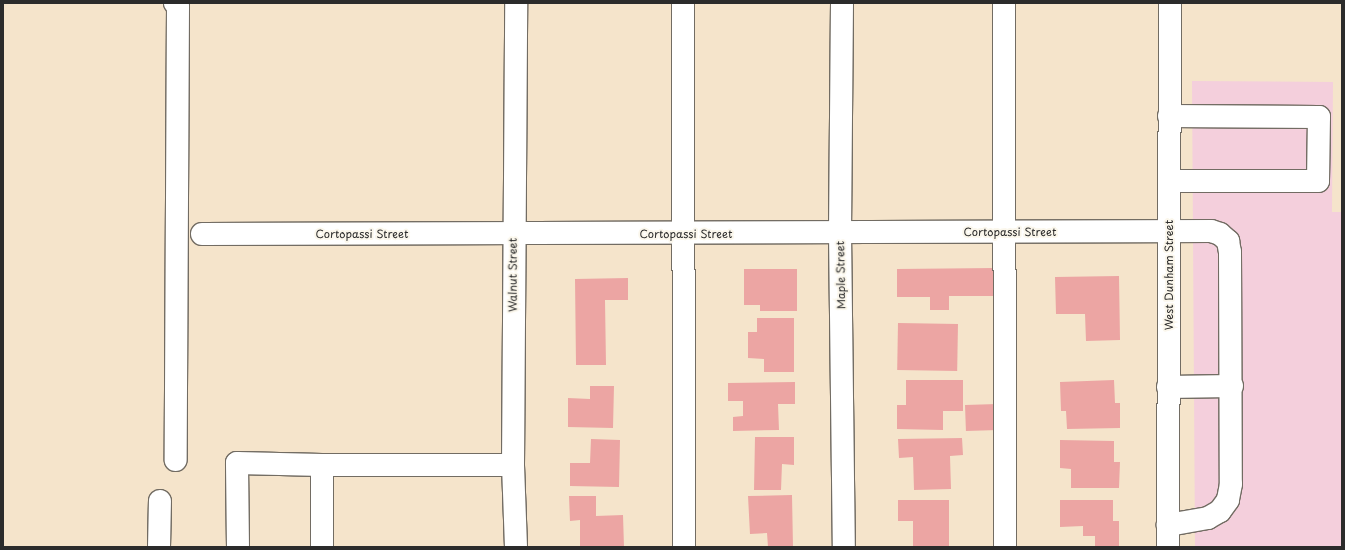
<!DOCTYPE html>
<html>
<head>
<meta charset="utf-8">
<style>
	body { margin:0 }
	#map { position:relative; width:1345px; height:550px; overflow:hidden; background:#f5e4cb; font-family:"Playpen Sans",sans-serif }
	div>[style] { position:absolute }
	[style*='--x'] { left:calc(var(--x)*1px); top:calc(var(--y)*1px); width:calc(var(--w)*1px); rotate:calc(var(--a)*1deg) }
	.built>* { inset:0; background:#f4cfdc }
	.building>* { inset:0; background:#eca5a3; transform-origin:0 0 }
	.roads { filter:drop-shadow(1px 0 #726c63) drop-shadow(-1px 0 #726c63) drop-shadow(0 1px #726c63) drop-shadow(0 -1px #726c63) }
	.minor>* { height:22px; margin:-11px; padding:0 11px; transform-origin:11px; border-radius:11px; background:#fff }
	span { translate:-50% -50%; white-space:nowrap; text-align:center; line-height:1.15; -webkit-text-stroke:4px #fbf7ec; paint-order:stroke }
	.street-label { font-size:11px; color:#2b2b2b }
	.frame { position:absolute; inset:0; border:4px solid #2b2b2b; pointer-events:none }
</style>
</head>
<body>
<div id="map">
	<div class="built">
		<div style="clip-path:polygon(1192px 81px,1333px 82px,1332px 212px,1342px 212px,1342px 547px,1195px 547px)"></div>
	</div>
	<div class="building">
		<div style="clip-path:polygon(995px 268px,995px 296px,949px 296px,949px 310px,930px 310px,930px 297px,897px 297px,897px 269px)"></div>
		<div style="clip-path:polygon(744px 269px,797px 269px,797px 311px,760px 311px,760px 305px,744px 305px)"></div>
		<div style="clip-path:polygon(1119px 276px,1120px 340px,1086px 341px,1085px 314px,1056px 314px,1055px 277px)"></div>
		<div style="clip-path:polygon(628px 278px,628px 300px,605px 300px,606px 365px,576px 365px,575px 279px)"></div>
		<div style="clip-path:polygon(757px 318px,794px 318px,794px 372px,764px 372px,764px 359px,748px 358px,748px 332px,757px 332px)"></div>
		<div style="left:898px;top:323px;width:60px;height:47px;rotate:1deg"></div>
		<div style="clip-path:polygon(906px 380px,963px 380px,963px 411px,943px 411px,943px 430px,897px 429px,897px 405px,906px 405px)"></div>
		<div style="clip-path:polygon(1114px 380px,1115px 403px,1120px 403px,1120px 428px,1067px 429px,1066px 411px,1061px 411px,1060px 382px)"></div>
		<div style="clip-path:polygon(795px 382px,795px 404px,778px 404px,779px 430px,733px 431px,733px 417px,743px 416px,743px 401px,728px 401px,728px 383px)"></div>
		<div style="clip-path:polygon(590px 386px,614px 386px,613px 428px,568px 427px,568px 398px,590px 399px)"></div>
		<div style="left:997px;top:404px;width:26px;height:32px;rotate:88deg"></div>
		<div style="clip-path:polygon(755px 437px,794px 437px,794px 465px,782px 464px,781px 490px,754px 490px)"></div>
		<div style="clip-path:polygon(962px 438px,963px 455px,950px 456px,951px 489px,914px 490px,913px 457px,899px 458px,898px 439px)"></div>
		<div style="clip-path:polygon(591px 439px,620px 440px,619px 487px,570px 486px,570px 463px,590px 463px)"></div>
		<div style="clip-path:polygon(1060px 440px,1114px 441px,1114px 462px,1120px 462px,1119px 488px,1071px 488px,1071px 469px,1060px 468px)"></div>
		<div style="clip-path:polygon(792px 495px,793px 547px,768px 547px,767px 533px,750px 534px,748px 496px)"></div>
		<div style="clip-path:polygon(569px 496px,596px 496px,596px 516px,623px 515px,624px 547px,580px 547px,580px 520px,570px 521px)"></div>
		<div style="clip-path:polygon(898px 500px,949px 500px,949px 547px,913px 547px,913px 521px,898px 521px)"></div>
		<div style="clip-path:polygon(1060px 500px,1113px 500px,1113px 521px,1119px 521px,1119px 546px,1095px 547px,1095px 536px,1083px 536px,1083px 526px,1060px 527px)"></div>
	</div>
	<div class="roads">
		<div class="minor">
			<div style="--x:175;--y:3;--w:5;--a:53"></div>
			<div style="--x:178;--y:7;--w:453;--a:90.3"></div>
			<div style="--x:683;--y:3;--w:544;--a:89.89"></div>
			<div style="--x:842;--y:3;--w:230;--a:90.5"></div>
			<div style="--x:840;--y:233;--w:314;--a:89.3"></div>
			<div style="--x:1004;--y:3;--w:544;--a:89.89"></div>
			<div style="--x:1169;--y:116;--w:150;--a:0.4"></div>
			<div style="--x:1319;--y:117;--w:64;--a:90.9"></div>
			<div style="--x:1318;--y:181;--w:149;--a:180"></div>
			<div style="--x:202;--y:234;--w:1009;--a:-0.17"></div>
			<div style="--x:1211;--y:231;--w:9;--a:18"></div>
			<div style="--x:1220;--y:234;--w:11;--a:41"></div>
			<div style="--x:1228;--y:241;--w:11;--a:80"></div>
			<div style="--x:1230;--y:252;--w:232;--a:89.8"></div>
			<div style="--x:1231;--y:484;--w:16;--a:101"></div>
			<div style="--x:1228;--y:500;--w:14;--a:126"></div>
			<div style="--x:1220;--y:511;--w:14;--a:150"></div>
			<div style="--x:1208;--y:518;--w:41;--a:170.1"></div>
			<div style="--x:1168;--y:387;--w:64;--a:-0.9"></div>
			<div style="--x:159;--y:547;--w:46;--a:-88.8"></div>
			<div style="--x:238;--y:547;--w:84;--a:-90.7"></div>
			<div style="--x:237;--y:463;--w:85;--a:1.3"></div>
			<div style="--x:322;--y:547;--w:82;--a:-90"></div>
			<div style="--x:322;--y:465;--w:191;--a:0"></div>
			<div style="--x:516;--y:547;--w:82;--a:-92.1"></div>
			<div style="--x:513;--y:465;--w:462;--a:-89.6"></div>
			<div style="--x:1168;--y:547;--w:544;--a:-89.79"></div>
		</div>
	</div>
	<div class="street-label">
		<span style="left:1010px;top:232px">Cortopassi Street</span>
		<span style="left:362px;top:234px">Cortopassi Street</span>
		<span style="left:686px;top:234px">Cortopassi Street</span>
		<span style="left:513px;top:275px;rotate:-90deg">Walnut Street</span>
		<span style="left:841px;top:275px;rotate:-91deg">Maple Street</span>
		<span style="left:1169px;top:275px;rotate:-90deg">West Dunham Street</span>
	</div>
	<div class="frame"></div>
</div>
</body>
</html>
